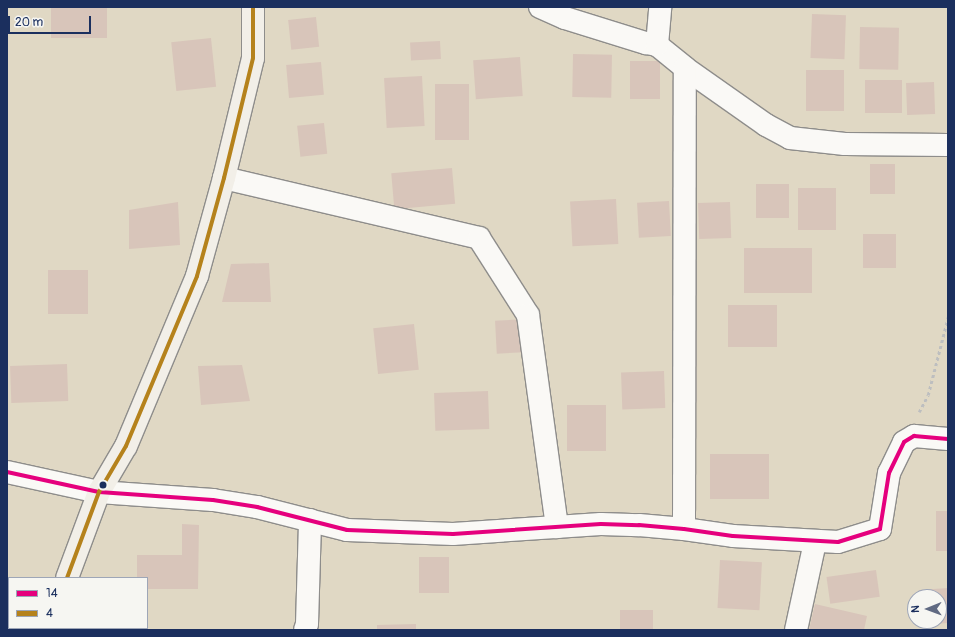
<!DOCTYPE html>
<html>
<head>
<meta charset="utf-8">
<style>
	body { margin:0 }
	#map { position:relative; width:955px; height:637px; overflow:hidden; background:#e0d8c4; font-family:Pangolin,sans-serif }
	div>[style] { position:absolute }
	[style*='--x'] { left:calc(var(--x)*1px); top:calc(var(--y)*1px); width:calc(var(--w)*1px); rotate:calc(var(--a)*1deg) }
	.building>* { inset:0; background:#d8c5ba; transform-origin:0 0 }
	.path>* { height:2.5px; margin-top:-1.25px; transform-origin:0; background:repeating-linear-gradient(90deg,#bdbebf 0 3px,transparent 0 6px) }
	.roads { filter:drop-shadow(1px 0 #8e8d8b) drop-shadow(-1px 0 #8e8d8b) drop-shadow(0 1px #8e8d8b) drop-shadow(0 -1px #8e8d8b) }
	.street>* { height:22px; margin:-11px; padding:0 11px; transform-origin:11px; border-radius:11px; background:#faf9f6 }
	.secondary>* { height:22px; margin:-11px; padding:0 11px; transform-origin:11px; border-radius:11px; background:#f2efe8 }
	.bus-1>* { height:4px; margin:-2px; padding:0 2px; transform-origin:2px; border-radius:2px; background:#e5007d }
	.bus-2>* { height:4px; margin:-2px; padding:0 2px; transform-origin:2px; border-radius:2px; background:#b5821c }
	.dots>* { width:11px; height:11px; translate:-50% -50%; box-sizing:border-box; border:2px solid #f6f6f2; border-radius:50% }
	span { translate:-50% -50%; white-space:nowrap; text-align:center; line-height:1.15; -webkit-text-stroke:4px #f6f6f2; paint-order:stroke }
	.frame { position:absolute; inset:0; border:8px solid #1b2f5e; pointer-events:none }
	.legend { position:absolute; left:8px; top:577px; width:140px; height:52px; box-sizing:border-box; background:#f6f6f2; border:1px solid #9ea6b7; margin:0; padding:5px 7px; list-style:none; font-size:12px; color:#1b2f5e }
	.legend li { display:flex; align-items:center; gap:8px; height:20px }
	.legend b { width:20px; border:1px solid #9ea6b7 }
	.north { position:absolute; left:907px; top:589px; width:40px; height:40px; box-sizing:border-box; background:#f6f6f2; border:1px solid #9ea6b7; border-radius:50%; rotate:269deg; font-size:11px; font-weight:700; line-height:16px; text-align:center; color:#1b2f5e }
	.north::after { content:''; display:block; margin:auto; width:14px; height:18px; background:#606a82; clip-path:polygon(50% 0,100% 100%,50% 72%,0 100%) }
	.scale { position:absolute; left:8px; top:16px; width:83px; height:18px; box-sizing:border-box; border:2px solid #1b2f5e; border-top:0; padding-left:5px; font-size:12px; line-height:14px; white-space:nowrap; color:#1b2f5e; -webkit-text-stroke:3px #f6f6f2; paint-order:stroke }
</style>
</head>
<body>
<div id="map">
	<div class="building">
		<div style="left:51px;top:7px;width:56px;height:31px"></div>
		<div style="left:812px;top:14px;width:34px;height:44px;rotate:2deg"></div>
		<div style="left:316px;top:17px;width:30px;height:28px;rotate:84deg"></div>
		<div style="left:860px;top:27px;width:39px;height:42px;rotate:1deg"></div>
		<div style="left:211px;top:38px;width:49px;height:40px;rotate:84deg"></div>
		<div style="left:440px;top:41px;width:18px;height:30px;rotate:87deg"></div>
		<div style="left:573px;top:54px;width:39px;height:43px;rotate:1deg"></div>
		<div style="left:520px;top:57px;width:39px;height:47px;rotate:86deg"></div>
		<div style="left:630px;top:61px;width:30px;height:38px"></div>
		<div style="left:321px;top:62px;width:33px;height:35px;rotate:85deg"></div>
		<div style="left:806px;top:70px;width:38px;height:41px"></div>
		<div style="left:422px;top:76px;width:50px;height:38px;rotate:87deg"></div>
		<div style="left:865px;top:80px;width:37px;height:33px"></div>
		<div style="left:934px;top:82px;width:32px;height:28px;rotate:88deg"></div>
		<div style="left:435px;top:84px;width:34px;height:56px"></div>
		<div style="left:324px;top:123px;width:31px;height:27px;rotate:84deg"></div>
		<div style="left:895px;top:164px;width:30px;height:25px;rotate:90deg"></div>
		<div style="left:452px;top:168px;width:36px;height:61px;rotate:85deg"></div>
		<div style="left:756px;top:184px;width:33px;height:34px"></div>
		<div style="left:798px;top:188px;width:38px;height:42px"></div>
		<div style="left:616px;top:199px;width:45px;height:46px;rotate:87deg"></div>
		<div style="left:669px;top:201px;width:35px;height:32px;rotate:87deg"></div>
		<div style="clip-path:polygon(178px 202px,180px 245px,129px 249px,129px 210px)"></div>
		<div style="left:730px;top:202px;width:36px;height:32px;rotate:88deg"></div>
		<div style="left:863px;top:234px;width:33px;height:34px"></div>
		<div style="left:812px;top:248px;width:45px;height:68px;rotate:90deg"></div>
		<div style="clip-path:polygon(269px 263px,271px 302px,222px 302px,231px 264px)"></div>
		<div style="left:88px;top:270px;width:44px;height:40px;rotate:90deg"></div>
		<div style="left:728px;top:305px;width:49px;height:42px"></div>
		<div style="left:527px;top:319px;width:33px;height:32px;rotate:87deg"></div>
		<div style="left:414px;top:324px;width:46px;height:41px;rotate:84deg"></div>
		<div style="left:67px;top:364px;width:37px;height:57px;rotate:88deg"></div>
		<div style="clip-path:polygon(242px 365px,250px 401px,201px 405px,198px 366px)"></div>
		<div style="left:664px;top:371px;width:37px;height:43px;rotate:88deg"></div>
		<div style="left:488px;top:391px;width:38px;height:54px;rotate:88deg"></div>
		<div style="left:567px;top:405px;width:39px;height:46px"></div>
		<div style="left:769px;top:454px;width:45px;height:59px;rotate:90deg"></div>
		<div style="left:936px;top:511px;width:12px;height:40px"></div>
		<div style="clip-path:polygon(182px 524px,199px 525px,198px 589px,147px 589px,147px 578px,137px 578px,137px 555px,182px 555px)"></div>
		<div style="left:449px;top:557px;width:36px;height:30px;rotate:90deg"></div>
		<div style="left:720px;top:560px;width:42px;height:48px;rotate:3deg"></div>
		<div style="left:876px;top:570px;width:27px;height:50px;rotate:82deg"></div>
		<div style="clip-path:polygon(948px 588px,948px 623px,922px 625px,922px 621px,939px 621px,939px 597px,919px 597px,919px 590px)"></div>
		<div style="clip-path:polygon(815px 604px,867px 616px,864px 630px,809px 630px)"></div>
		<div style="left:620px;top:610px;width:33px;height:20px"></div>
		<div style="clip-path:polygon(416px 624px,416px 630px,377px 630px,377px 625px)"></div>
	</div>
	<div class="path">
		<div style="--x:919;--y:412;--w:19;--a:-62"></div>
		<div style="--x:928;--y:395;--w:81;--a:-75.6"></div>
	</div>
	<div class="roads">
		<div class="street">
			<div style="--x:540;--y:7;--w:27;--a:24"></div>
			<div style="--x:565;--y:18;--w:85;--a:17.2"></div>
			<div style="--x:646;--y:43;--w:11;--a:10"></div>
			<div style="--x:657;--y:45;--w:36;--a:39"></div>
			<div style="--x:685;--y:68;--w:99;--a:35.1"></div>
			<div style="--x:766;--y:125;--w:27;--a:28"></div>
			<div style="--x:790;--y:138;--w:55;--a:6.2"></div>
			<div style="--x:845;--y:144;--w:103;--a:0.6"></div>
			<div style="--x:657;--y:45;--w:38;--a:-85"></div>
			<div style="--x:224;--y:178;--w:262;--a:13.2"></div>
			<div style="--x:479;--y:238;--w:91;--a:57.5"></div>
			<div style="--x:528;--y:315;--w:214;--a:82.2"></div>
			<div style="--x:7;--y:472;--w:94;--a:12.3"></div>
			<div style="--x:99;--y:492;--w:114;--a:4"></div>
			<div style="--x:213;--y:500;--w:45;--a:9"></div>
			<div style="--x:257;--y:507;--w:93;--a:14.3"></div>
			<div style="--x:347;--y:530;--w:106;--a:2.2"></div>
			<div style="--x:453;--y:534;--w:148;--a:-3.9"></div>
			<div style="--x:601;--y:524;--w:38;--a:2"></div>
			<div style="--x:639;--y:525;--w:45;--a:5.1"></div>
			<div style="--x:684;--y:529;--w:49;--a:8.1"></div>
			<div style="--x:733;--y:536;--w:105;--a:3.3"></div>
			<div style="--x:838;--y:542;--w:44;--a:-17.2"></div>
			<div style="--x:880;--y:529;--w:57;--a:-80.9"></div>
			<div style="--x:889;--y:473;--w:34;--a:-64"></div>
			<div style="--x:904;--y:442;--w:12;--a:-31"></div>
			<div style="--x:914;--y:436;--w:34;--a:5"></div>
			<div style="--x:684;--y:529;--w:461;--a:-89.9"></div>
			<div style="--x:305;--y:630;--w:6;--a:-72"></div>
			<div style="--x:307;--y:624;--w:104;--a:-88.3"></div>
			<div style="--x:796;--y:630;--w:90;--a:-77.8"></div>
		</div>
		<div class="secondary">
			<div style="--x:67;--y:578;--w:92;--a:-69.6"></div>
			<div style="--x:99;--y:492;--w:53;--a:-59.6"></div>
			<div style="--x:126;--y:446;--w:184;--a:-67.3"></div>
			<div style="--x:197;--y:276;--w:102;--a:-74.6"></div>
			<div style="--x:224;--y:178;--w:123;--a:-76.4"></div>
			<div style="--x:253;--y:58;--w:51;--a:-90"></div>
			<div style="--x:49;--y:630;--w:2;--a:-90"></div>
		</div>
	</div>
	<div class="bus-1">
		<div style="--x:7;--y:472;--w:94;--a:12.3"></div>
		<div style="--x:99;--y:492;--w:114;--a:4"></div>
		<div style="--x:213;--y:500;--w:45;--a:9"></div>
		<div style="--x:257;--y:507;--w:93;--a:14.3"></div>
		<div style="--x:347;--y:530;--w:106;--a:2.2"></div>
		<div style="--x:453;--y:534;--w:148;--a:-3.9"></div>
		<div style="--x:601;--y:524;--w:38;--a:2"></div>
		<div style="--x:639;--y:525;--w:45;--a:5.1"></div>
		<div style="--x:684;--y:529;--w:49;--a:8.1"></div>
		<div style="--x:733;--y:536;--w:105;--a:3.3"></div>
		<div style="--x:838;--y:542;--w:44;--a:-17.2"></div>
		<div style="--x:880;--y:529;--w:57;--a:-80.9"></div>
		<div style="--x:889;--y:473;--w:34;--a:-64"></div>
		<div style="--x:904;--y:442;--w:12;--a:-31"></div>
		<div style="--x:914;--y:436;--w:34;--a:5"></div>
	</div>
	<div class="bus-2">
		<div style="--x:67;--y:578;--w:92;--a:-69.6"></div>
		<div style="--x:99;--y:492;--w:53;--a:-59.6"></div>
		<div style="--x:126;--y:446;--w:184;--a:-67.3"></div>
		<div style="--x:197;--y:276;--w:102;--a:-74.6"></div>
		<div style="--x:224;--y:178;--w:123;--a:-76.4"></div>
		<div style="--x:253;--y:58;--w:51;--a:-90"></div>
	</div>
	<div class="dots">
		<div style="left:103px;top:485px;background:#1b2f5e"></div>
	</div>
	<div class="frame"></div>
	<ul class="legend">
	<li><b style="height:5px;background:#e5007d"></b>14</li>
	<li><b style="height:5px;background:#b5821c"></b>4</li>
	</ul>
	<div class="north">N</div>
	<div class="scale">20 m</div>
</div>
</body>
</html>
